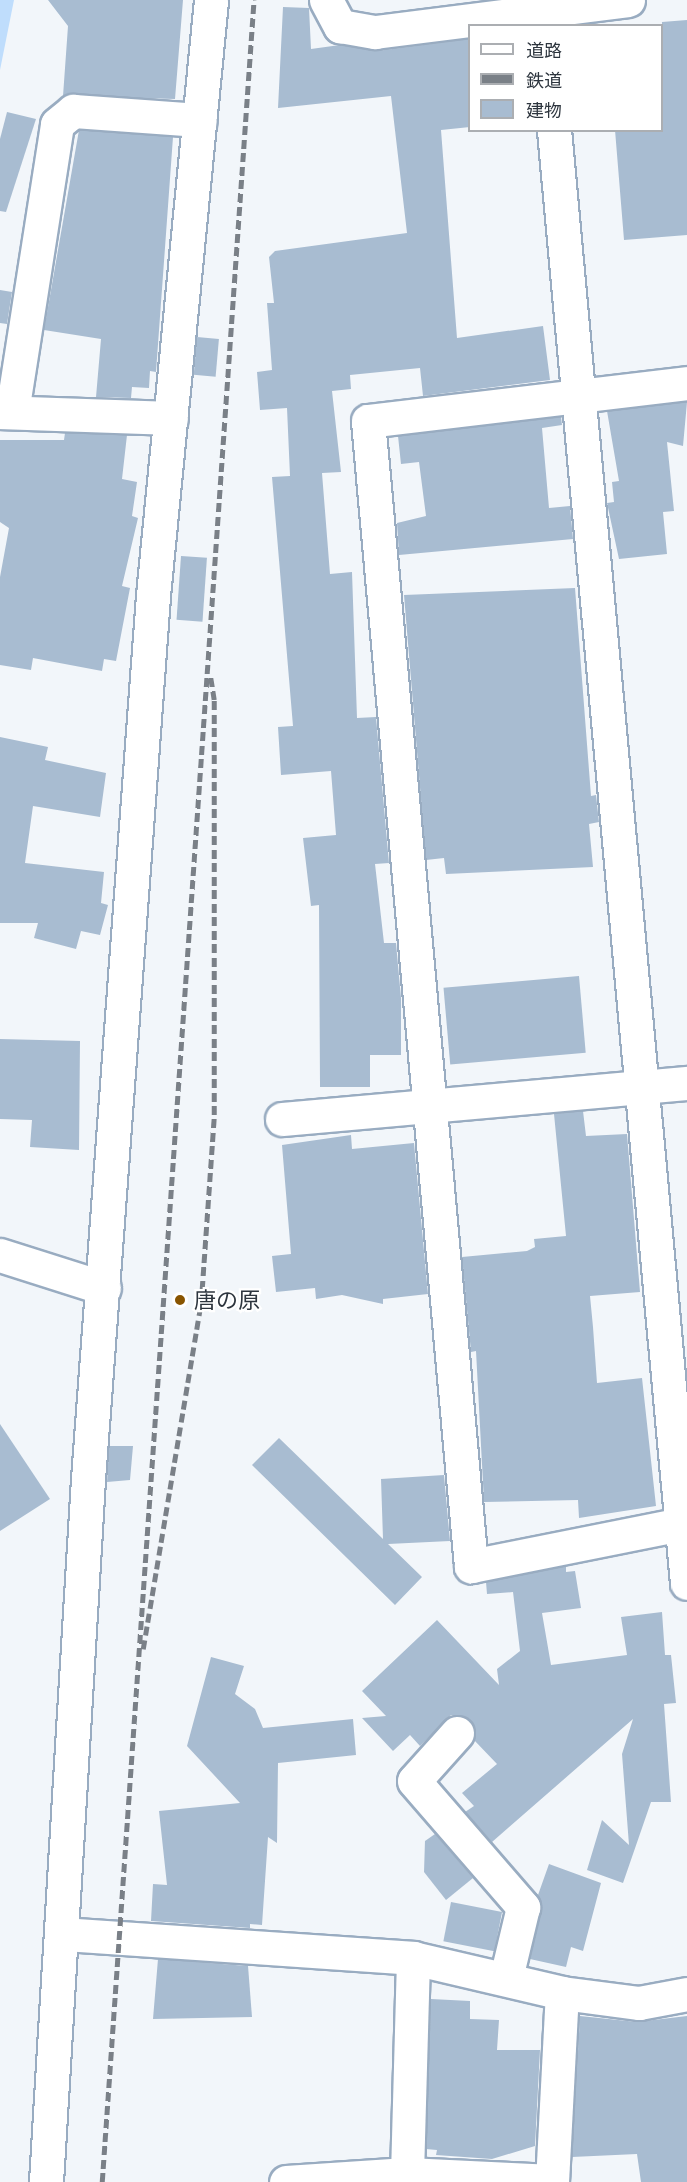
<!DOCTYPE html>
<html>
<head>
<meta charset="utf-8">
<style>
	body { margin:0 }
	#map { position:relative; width:687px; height:2182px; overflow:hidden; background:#f2f6fa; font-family:Commissioner,"Noto Sans JP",sans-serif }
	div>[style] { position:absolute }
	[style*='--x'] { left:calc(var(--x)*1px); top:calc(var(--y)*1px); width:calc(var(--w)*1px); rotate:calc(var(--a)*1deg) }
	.green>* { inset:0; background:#bfddfc }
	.building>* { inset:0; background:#a8bcd1; transform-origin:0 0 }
	.roads { filter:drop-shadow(2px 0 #99acc1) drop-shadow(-2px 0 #99acc1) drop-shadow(0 2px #99acc1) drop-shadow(0 -2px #99acc1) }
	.minor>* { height:33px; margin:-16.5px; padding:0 16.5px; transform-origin:16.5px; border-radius:16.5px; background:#fff }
	.rail>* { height:4.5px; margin-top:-2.25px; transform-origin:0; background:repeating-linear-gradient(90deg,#7a8087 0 9px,transparent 0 13.5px) }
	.dots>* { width:16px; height:16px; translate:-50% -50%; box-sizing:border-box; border:3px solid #fff; border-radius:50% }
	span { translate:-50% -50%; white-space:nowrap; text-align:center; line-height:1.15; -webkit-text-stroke:4.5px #fff; paint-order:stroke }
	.poi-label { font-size:22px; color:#2d353e }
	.left { translate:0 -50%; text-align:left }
	.legend { position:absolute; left:468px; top:24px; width:195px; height:108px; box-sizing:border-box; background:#fff; border:2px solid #abaeb2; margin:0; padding:8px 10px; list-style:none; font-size:18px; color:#2d353e }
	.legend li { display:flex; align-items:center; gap:12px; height:30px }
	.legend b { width:30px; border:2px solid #abaeb2 }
</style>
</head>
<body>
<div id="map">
	<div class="green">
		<div style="clip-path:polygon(0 0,14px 0,0 70px)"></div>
	</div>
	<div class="building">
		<div style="clip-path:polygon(48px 0,183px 0,175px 99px,63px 96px,68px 26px)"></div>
		<div style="clip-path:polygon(283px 7px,309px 8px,311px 49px,340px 45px,377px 51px,470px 39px,470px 127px,441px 130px,457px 338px,543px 326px,550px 380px,423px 396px,420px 368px,350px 375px,351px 389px,332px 391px,341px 472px,322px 473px,330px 574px,352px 572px,357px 718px,376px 717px,389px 863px,375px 864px,384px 943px,396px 943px,401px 998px,401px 1055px,370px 1055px,370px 1087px,320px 1087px,319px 905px,311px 906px,303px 838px,336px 835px,331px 771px,281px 775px,278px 727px,293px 726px,272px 477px,290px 476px,287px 408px,260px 410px,257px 372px,272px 370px,267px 303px,274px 303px,269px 257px,275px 251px,407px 233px,391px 96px,278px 108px)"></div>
		<div style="clip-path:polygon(687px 20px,687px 235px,624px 240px,615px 130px,662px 130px,662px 22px)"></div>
		<div style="clip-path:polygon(7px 112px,36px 119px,6px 212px,0 211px,0 139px)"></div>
		<div style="clip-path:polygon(79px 130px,173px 137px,156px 372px,150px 371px,149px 388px,132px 387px,131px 398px,96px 397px,101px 339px,44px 330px)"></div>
		<div style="clip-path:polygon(0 290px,12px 292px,7px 324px,0 323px)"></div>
		<div style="left:197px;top:337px;width:22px;height:38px;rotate:5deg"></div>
		<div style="clip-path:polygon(687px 402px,683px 446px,667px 442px,674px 511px,663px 512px,667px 554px,619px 559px,607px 503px,614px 502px,612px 482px,619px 481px,607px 411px)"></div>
		<div style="clip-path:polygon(561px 417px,562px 425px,542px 428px,549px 508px,570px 506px,573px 539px,399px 555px,397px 523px,426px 516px,419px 462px,401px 464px,398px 436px)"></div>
		<div style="clip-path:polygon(65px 433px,127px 435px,122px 479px,137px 482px,132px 516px,138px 518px,122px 586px,130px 588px,116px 661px,104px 659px,102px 671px,33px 658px,31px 670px,0 665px,0 577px,9px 528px,0 522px,0 440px,64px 440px)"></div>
		<div style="left:181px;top:556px;width:26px;height:64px;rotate:4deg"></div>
		<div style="clip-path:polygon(575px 588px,591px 796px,596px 795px,599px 822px,589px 824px,593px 867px,446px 874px,444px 858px,426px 860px,404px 595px)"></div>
		<div style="clip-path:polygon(0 737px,48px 747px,45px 760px,106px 773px,100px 817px,33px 806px,25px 863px,104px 872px,101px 903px,108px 905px,100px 935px,81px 931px,76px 949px,34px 938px,38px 923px,0 923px)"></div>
		<div style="left:579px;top:976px;width:77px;height:136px;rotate:85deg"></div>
		<div style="clip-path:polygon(0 1039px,80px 1041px,79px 1150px,30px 1147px,32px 1120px,0 1119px)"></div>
		<div style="clip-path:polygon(583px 1111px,586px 1136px,627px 1134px,640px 1292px,590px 1296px,593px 1327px,597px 1383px,642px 1378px,656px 1506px,579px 1518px,578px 1500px,484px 1502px,476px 1351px,471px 1352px,462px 1257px,527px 1251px,535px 1247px,534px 1239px,566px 1236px,554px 1114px)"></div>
		<div style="clip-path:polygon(351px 1135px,352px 1149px,414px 1143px,428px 1294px,383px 1299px,383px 1304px,342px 1295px,316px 1299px,315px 1288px,276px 1292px,272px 1256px,291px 1254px,282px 1145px)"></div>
		<div style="clip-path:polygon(0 1424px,50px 1499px,0 1531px)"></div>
		<div style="clip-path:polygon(279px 1438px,383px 1539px,381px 1479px,444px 1475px,450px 1541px,388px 1544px,422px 1577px,395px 1605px,252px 1465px)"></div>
		<div style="clip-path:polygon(109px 1446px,133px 1446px,130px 1480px,107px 1482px)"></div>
		<div style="clip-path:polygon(566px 1566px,566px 1572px,575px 1571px,581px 1608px,542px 1613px,551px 1665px,627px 1655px,621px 1617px,662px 1612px,665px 1655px,671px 1655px,676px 1703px,664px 1704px,671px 1802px,651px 1802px,623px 1883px,587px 1870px,602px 1820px,629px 1845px,622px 1754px,633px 1719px,492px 1842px,465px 1812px,474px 1806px,462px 1793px,497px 1764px,474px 1740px,470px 1719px,451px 1715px,420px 1746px,410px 1735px,393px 1751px,362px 1718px,386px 1716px,362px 1691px,437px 1620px,499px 1685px,497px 1669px,520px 1651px,513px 1592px,487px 1594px,486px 1582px)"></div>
		<div style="clip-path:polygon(211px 1657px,244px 1666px,235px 1694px,255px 1709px,263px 1728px,353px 1719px,356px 1755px,278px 1763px,277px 1843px,268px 1837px,262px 1925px,250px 1924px,250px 1928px,151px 1921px,153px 1884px,167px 1885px,159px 1811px,240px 1803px,187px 1746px)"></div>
		<div style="clip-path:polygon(435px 1834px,473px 1878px,446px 1900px,424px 1872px,425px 1841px)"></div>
		<div style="clip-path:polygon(549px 1864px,601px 1883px,583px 1951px,571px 1947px,566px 1967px,530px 1959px,541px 1911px,538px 1895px)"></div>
		<div style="left:451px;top:1902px;width:52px;height:40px;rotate:11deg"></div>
		<div style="clip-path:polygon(158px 1959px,248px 1966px,252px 2017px,153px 2019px)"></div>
		<div style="clip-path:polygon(431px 1999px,470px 2001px,470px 2019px,499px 2020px,497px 2050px,540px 2050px,535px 2146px,492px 2159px,436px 2155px,437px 2150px,426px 2149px)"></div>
		<div style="clip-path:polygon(580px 2016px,637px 2022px,687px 2016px,687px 2182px,641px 2182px,637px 2154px,572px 2157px)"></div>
	</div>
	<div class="roads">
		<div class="minor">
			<div style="--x:326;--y:0;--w:30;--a:62"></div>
			<div style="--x:340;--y:26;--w:36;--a:10"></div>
			<div style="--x:375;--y:32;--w:255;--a:-7.2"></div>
			<div style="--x:554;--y:130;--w:1459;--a:84.77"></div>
			<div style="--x:687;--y:383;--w:321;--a:173.2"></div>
			<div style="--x:368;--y:421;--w:1150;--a:84.86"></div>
			<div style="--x:471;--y:1566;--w:220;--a:-11.3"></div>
			<div style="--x:0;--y:412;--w:171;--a:2"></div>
			<div style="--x:12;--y:412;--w:291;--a:-81.1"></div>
			<div style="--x:57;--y:124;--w:21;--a:-39"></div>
			<div style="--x:73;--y:111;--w:127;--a:4.1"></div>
			<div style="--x:282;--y:1119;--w:407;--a:-5.1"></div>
			<div style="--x:0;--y:1255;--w:109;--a:17.6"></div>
			<div style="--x:457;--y:1733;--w:64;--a:131.9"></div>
			<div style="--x:414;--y:1781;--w:167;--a:49.1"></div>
			<div style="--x:523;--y:1907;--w:73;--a:103.5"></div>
			<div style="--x:63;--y:1934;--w:351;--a:3.9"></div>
			<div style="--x:413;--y:1958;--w:153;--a:13.2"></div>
			<div style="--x:562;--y:1993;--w:78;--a:7.4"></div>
			<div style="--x:639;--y:2003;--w:49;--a:-10.6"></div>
			<div style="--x:407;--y:2174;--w:216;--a:-88.4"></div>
			<div style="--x:46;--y:2182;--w:704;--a:-86.58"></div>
			<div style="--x:88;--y:1479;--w:886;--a:-85.79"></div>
			<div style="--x:153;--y:595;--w:598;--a:-84.43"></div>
			<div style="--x:286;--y:2182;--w:121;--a:-3.8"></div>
			<div style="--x:407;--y:2174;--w:145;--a:2.8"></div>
			<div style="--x:552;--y:2182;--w:189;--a:-87"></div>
		</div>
	</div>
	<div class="rail">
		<div style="--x:143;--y:1649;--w:351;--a:-80.5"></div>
		<div style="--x:201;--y:1303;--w:188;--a:-86"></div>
		<div style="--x:214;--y:1115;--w:415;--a:-90"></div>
		<div style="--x:214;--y:700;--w:24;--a:-99"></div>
		<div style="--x:102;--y:2182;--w:2187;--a:-86.02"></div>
	</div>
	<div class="dots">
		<div style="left:180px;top:1300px;background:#885400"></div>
	</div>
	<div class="poi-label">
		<span class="left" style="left:194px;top:1300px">唐の原</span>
	</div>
	<ul class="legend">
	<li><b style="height:8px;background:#fff"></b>道路</li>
	<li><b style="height:8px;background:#7a8087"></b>鉄道</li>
	<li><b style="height:16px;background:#a8bcd1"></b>建物</li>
	</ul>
</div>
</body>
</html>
